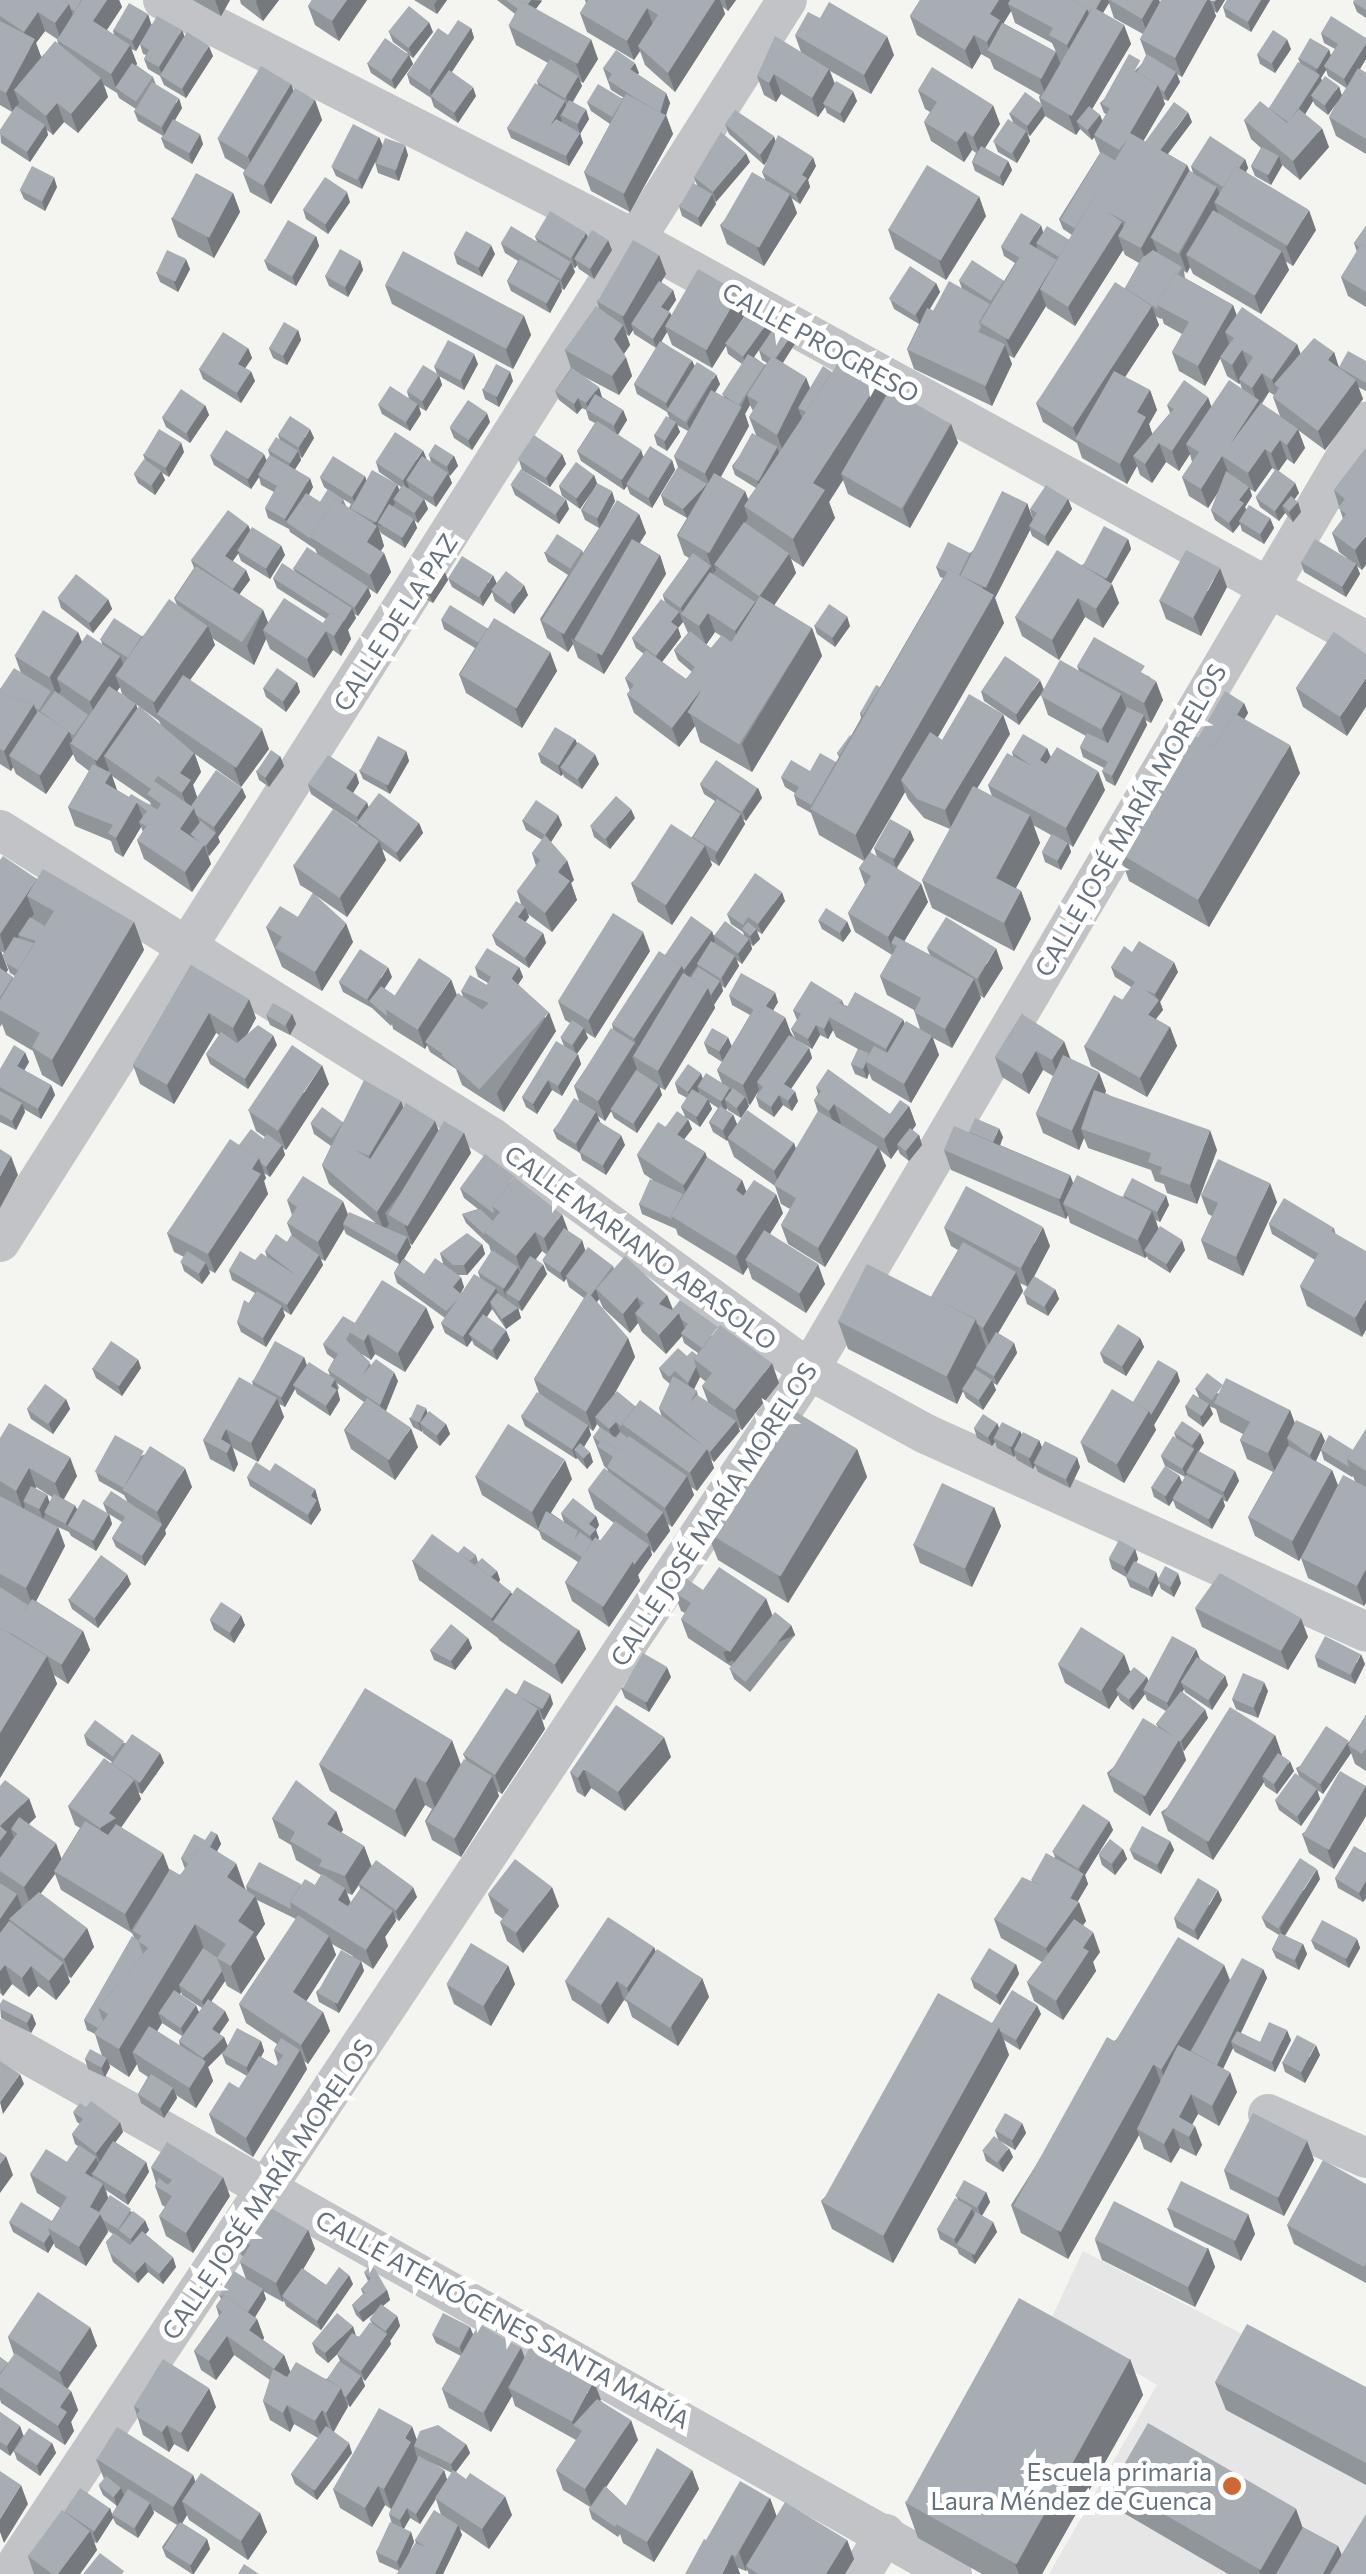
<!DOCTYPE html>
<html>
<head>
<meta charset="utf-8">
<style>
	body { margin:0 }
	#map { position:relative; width:1366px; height:2574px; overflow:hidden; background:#f4f5f1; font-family:Commissioner,sans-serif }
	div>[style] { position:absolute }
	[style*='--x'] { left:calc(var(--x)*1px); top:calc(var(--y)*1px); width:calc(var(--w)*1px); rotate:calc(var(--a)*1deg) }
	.built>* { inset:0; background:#e5e6e5 }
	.street>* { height:40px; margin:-20px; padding:0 20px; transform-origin:20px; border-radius:20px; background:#c1c3c6 }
	.wall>* { inset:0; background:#90959a }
	.shaded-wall>* { inset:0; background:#75797d; transform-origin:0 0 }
	.building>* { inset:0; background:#a7adb3; transform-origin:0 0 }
	.dots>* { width:28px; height:28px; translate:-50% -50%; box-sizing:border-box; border:5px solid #fff; border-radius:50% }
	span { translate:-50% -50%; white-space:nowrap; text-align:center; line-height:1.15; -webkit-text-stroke:10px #fff; paint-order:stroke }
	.street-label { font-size:25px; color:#67727f }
	.poi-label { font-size:25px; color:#67727f }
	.right { translate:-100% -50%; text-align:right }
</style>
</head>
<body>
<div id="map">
	<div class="built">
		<div style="clip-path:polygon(1083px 2251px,1366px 2399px,1366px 2574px,1049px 2574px,1157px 2385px,1050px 2321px)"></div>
	</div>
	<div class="street">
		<div style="--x:163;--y:0;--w:535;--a:26.9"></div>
		<div style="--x:640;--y:242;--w:828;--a:28.79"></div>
		<div style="--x:0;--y:830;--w:579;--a:32.02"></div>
		<div style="--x:491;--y:1137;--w:394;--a:36.2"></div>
		<div style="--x:809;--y:1370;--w:133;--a:28.7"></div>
		<div style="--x:926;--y:1434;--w:482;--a:24.2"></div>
		<div style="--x:0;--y:1242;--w:1470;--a:-57.64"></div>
		<div style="--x:0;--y:2039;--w:1092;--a:29.33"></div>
		<div style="--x:1268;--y:2114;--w:107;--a:24.2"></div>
		<div style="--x:10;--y:2574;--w:1445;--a:-56.43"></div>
		<div style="--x:809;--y:1370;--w:1100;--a:-59.56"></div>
		<div style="--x:861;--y:2574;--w:47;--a:-59"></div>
	</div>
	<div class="wall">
		<div style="clip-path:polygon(evenodd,0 0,119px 0,122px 7px,107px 30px,114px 35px,113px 30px,148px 14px,151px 24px,184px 36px,213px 56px,186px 98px,164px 85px,160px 76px,148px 69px,144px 59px,146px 55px,143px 54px,140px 44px,136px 51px,131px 49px,137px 64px,136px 65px,153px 77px,156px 85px,182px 108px,175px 120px,203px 144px,192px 164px,165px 148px,161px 138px,163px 136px,138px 121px,134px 111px,136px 109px,119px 98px,117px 93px,104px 85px,108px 97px,78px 133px,64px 122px,53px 135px,47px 130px,48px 135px,30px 162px,1px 143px,0 130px,12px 112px,0 105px,0 0,45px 31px,57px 39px,58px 43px,41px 57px,36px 43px,45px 31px)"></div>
		<div style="clip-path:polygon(193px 0,230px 0,221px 16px)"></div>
		<div style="clip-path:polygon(240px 0,279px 0,263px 21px,241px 4px)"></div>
		<div style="clip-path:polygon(312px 0,367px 0,339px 41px,315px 25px,308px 6px)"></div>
		<div style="clip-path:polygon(414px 0,447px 0,437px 14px)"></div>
		<div style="clip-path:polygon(497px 0,542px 0,536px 9px,598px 59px,583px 83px,580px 81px,582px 86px,573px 102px,589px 119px,580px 134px,583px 143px,569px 166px,511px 138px,507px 128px,538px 85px,537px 81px,548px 63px,516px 45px,509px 26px,515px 14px)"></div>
		<div style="clip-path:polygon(585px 0,736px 0,728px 11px,723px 7px,725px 14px,675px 92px,645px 65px,640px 51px,634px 60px,587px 32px,580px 13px,586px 3px)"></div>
		<div style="clip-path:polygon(evenodd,920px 0,1159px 0,1160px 3px,1225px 0,1217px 13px,1214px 11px,1216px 16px,1182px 77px,1177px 74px,1180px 82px,1168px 101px,1163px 99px,1165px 104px,1143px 141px,1146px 142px,1192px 122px,1168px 154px,1187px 165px,1190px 171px,1193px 173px,1191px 166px,1245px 159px,1248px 168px,1246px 172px,1316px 230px,1293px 266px,1285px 261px,1289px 270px,1261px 314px,1193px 274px,1190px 267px,1187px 273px,1184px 271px,1185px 278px,1233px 305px,1236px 315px,1297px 344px,1300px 354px,1334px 352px,1339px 367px,1366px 361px,1366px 391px,1358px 387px,1363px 399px,1325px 450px,1298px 430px,1305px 448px,1294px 464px,1287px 459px,1278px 471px,1295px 483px,1299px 493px,1294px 499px,1301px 512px,1293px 522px,1285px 513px,1279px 521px,1260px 507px,1256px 498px,1275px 470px,1272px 468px,1255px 492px,1250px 489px,1252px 496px,1245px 507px,1246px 509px,1270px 518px,1274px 528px,1264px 544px,1242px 531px,1240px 524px,1233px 533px,1215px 520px,1211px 510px,1218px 492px,1208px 508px,1189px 496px,1182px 477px,1192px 462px,1190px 454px,1179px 471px,1166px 462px,1152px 483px,1140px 475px,1137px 466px,1127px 484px,1082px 458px,1077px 443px,1043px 422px,1036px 403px,1125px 288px,1139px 263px,1125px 255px,1123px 250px,1075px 326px,1047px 308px,1046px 306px,1014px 358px,1008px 355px,1012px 364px,992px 406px,914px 369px,907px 349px,919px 324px,894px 309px,890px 299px,936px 283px,940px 292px,930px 309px,933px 311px,962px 289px,959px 280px,1004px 281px,1015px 263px,1004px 256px,1001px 246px,1043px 232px,1069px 240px,1072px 235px,1063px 229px,1059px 219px,1100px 153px,1094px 137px,1092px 140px,1080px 129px,1076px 135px,1045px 116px,1030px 136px,1028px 134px,1030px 141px,1017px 163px,998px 152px,994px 142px,1013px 122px,1009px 113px,1041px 104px,1039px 97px,1040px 95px,994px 69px,990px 59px,981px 54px,972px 69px,917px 35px,910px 16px,920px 0,1109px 3px,1114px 18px,1143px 34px,1140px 39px,1146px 55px,1142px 64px,1100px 103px,1104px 113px,1106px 114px,1102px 121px,1100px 115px,1092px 109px,1131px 44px,1124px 25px,1103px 13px,1109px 3px,920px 0,1011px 11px,1015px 23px,1052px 43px,1056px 52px,1003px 23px,1011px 11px,920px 0,1155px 316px,1161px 319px,1162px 318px,1164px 324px,1182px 334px,1172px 352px,1179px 371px,1205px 386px,1220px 358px,1227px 376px,1239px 384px,1240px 383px,1242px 389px,1212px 406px,1167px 405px,1170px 413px,1152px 434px,1149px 424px,1157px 410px,1150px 390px,1125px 377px,1159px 325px,1155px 316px,920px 0,1269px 392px,1274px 395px,1273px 397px,1280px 416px,1262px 404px,1269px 392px)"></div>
		<div style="clip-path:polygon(1227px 0,1270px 0,1251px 32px,1226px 17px,1223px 7px)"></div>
		<div style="clip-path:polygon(1366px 0,1366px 18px,1357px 12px,1353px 2px)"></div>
		<div style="clip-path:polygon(471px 28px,474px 38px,452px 72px,476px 96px,458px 123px,434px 107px,431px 98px,410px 84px,407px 74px,448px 35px)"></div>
		<div style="clip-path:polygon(389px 32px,433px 32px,413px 58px,409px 55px,413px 64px,395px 89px,371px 73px,367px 63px,408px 53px,393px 42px)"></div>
		<div style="clip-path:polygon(evenodd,1321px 33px,1366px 38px,1366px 59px,1360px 69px,1366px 73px,1366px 154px,1336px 136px,1329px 117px,1339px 99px,1328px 115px,1315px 105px,1313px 101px,1305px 114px,1329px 147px,1300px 180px,1282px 165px,1271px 185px,1255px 176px,1251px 166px,1261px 148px,1251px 139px,1244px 120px,1269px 108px,1300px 63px,1298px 58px,1331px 55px,1335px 49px,1324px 43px,1321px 33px,1326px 70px,1328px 76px,1346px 88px,1342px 95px,1322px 81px,1321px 78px,1326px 70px)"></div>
		<div style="clip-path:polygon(795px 35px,894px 55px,871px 94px,830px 71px,835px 84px,857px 101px,844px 123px,827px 113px,825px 107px,818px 117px,781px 94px,776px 102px,764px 95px,757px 76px,801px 52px)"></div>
		<div style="clip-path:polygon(1291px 49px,1275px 73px,1260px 64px,1257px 54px)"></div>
		<div style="clip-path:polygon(603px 68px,639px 73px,637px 74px,666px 93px,670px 103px,666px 115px,673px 134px,630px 212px,591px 191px,584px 172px,610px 124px,591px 111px,587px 102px,624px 98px,611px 90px)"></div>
		<div style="clip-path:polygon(291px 84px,293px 90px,315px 100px,322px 120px,271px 204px,250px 192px,243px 173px,245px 170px,225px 158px,218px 139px)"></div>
		<div style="clip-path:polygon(918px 90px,1000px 124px,985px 148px,1008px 161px,1012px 170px,1003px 186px,975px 171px,972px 162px,976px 153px,972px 150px,964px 162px,931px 141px,924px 122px,930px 112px,925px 109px)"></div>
		<div style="clip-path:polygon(725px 124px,775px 141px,816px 166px,808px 180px,810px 187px,800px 204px,791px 198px,797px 213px,764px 266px,727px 244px,720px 225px,765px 179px,762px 172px,768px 160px,764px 165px,729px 134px)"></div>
		<div style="clip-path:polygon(379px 137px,382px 145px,408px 155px,399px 181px,378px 173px,375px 162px,362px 189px,336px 176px,332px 167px)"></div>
		<div style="clip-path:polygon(750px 162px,716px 202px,714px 200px,716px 204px,701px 227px,682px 216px,679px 206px,697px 185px,694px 177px)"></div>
		<div style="clip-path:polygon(57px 187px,45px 211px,24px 199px,20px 190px)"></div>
		<div style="clip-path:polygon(233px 193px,240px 212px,214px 258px,178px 237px,171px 218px)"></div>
		<div style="clip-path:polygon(350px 202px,328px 234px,306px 219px,303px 209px)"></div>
		<div style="clip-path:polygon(986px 216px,946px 280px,895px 249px,888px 229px)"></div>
		<div style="clip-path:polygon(1366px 226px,1366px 307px,1348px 296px,1341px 277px,1357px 252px,1354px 243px)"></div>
		<div style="clip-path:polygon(316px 236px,319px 246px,296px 286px,268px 270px,264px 260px)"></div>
		<div style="clip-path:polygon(535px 237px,588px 238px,612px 250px,594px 279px,579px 269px,577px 265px,575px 268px,573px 267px,575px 272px,564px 290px,561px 288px,562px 291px,550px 313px,511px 291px,507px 281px,518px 261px,505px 253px,501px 243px,537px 241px)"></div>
		<div style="clip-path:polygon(454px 254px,495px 254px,482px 277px,457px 264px)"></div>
		<div style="clip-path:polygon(evenodd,659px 255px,666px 274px,661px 282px,673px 290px,676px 300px,668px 311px,671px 315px,739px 293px,746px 313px,737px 328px,772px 329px,793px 333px,796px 342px,783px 363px,810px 389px,832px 372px,881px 378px,886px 394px,951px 424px,958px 443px,910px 528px,848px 494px,843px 480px,829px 502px,835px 518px,803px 567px,791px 559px,796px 573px,774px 605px,812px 628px,822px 656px,752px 772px,700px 742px,695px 726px,679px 747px,634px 713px,627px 694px,630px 691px,625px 678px,644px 654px,636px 648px,632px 638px,665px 602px,663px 596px,689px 558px,684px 555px,677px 535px,687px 518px,664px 505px,661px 495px,678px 467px,674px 456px,688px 431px,677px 425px,680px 432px,667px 451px,657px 445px,654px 435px,669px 417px,667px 412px,637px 394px,634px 384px,656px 348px,634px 334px,633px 330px,629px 336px,626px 334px,630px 345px,624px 354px,632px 376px,619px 395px,581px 375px,602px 397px,623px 410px,627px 420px,618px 435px,641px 450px,643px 456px,672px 460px,675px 470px,652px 508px,630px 494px,627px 486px,624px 490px,581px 461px,577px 451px,595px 423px,589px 420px,586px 410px,582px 408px,577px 414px,559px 400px,555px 391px,571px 368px,565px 350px,599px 308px,597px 301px,659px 255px,667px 332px,672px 345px,712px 368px,726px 346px,728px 354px,742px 364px,723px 395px,724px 397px,715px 392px,720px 384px,661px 341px,667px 332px,659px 255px,759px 350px,762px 360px,767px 363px,765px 365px,754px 357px,759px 350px,659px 255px,750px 405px,753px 411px,749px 417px,756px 435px,732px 466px,735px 475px,756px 488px,748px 499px,745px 491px,721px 477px,749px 426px,745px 414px,750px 405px,659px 255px,680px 615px,688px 633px,674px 650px,678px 660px,692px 672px,686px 679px,662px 662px,681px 637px,678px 628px,683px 622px,680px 615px,659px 255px,715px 632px,721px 636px,711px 648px,706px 645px,715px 632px)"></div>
		<div style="clip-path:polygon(360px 260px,363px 270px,348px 297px,329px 286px,325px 276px)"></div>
		<div style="clip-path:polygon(190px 269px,178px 292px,160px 282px,156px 272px)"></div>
		<div style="clip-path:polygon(385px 285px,524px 316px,531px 335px,513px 369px,392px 304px)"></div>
		<div style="clip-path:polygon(298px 330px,301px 340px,287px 365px,273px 358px,269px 348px)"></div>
		<div style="clip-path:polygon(248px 348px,252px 358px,245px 368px,255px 381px,241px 403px,203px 379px,199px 369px)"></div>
		<div style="clip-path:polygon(478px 364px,464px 390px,439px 376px,442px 385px,426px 411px,419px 407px,421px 414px,410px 431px,382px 414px,378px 404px,409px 398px,407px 392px,437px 374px,434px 366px)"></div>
		<div style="clip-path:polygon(513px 381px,499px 407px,485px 399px,482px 389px)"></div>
		<div style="clip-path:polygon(205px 405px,209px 415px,190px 443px,166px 427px,162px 417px)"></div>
		<div style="clip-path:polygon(490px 422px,472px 450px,454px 438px,450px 428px)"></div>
		<div style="clip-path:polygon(evenodd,278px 435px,314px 438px,302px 458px,300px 456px,301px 460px,295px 469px,313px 487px,309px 495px,320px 502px,328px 490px,324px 487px,320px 477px,365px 476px,366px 480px,397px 484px,399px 490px,401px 487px,379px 472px,376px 462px,426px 459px,431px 462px,429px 455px,454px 456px,458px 466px,449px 476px,452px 483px,436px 507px,424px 499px,428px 509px,418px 523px,414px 520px,417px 528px,405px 548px,381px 533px,379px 529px,384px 546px,381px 551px,384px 553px,391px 572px,377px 594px,368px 588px,371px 596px,358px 616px,354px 614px,356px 618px,348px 630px,351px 639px,341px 656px,333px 650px,314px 678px,270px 649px,266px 639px,254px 665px,212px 638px,215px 645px,190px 680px,269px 749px,241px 787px,195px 754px,201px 772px,193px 785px,197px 797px,242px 788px,246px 797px,218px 837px,220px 842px,209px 856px,208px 855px,211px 864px,192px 892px,144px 859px,137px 840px,143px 832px,141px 827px,123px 857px,115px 852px,111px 841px,75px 826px,68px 807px,89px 771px,76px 761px,73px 754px,46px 794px,16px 774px,13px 767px,11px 771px,0 764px,0 689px,21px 673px,15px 656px,78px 632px,82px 642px,102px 644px,101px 640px,143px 636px,177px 605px,174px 598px,194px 568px,191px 560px,248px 525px,250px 530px,285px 555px,270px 579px,241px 561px,238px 553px,233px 561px,246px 570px,250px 580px,239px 594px,263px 610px,268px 622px,323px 623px,326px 619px,277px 588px,273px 578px,295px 572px,293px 568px,317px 553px,315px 549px,290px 532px,289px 529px,268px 518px,265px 508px,274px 492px,261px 485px,259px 477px,251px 489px,214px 465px,210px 455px,266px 461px,270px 455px,268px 450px,280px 440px,278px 435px,335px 494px,351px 504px,349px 508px,346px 506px,343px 499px,335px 494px,278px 435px,120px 687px,122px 694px,159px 721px,161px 725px,137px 708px,136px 704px,117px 691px,120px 687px,278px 435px,112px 776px,150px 802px,151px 805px,129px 797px,117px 790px,112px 776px)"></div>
		<div style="clip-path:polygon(1366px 448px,1362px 570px,1357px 566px,1360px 574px,1346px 597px,1304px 572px,1301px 562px,1347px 558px,1339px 552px,1332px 533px,1343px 519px,1334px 490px)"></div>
		<div style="clip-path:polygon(184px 452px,169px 477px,162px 473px,165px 480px,155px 495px,138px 483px,134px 474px,145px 460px,143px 454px)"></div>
		<div style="clip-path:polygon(562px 454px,566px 464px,550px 487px,522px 470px,519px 460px)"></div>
		<div style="clip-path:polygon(594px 475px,597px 483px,615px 501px,607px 516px,639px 514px,646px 533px,640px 543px,660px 555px,666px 574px,604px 674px,578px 658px,573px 644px,568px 652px,547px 638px,540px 619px,568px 575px,548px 562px,544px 552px,582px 550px,583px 553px,599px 528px,585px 520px,581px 510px,592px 492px,580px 509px,562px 496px,559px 486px)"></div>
		<div style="clip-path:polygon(511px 485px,569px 509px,559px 524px,515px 495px)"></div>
		<div style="clip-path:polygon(1068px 499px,1072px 509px,1048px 546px,1032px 536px,1030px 530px,995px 598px,1004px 623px,938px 737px,942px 740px,1010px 734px,977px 788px,992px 796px,988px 785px,1013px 756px,1012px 752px,1047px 748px,1051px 757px,1105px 790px,1073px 847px,1069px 844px,1071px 852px,1061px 870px,1045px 862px,1042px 852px,1051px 835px,1033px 825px,1040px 843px,1016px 888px,1021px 891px,1031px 919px,1014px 951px,932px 908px,922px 880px,950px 829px,924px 818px,908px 799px,905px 792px,870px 852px,877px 857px,874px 848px,910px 830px,914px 840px,897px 868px,928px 902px,904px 941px,930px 955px,927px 948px,1003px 968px,984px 998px,979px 995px,981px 998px,952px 1048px,933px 1038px,939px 1055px,911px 1103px,872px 1080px,869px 1073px,867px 1079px,855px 1074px,851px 1064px,858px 1049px,836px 1037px,833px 1030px,828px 1039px,820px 1035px,812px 1049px,797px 1040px,809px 1048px,812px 1058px,791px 1089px,798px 1101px,792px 1111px,783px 1105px,774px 1117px,759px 1107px,756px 1097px,759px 1090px,750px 1105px,747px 1103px,749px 1106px,741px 1118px,728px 1110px,727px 1108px,726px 1110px,737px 1124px,794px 1143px,796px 1149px,818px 1112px,814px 1100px,818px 1094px,816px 1087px,890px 1114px,909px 1106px,916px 1125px,912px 1130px,919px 1135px,922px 1145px,909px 1161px,900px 1154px,898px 1149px,891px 1159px,880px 1150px,886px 1166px,825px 1267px,788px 1244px,781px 1225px,790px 1209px,781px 1204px,775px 1186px,734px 1157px,727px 1139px,727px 1141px,713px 1132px,709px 1122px,718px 1108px,709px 1102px,712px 1109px,700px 1127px,687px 1118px,692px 1129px,684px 1139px,705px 1152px,707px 1158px,742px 1180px,746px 1191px,783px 1213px,770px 1234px,825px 1284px,806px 1313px,752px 1279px,748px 1267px,743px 1275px,678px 1235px,676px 1229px,642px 1214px,639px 1204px,653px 1180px,644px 1174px,637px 1155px,665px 1127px,685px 1116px,681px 1107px,687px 1098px,678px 1093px,675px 1083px,703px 1078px,722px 1083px,717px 1070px,722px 1062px,708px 1053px,704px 1043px,732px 1046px,750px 1015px,732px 1005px,729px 995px,778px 1002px,773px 1010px,795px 1038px,791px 1029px,797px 1020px,793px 1010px,842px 1000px,844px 1005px,920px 1029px,914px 1010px,887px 995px,880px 976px,892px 955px,855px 932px,848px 913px,865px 885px,859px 868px,864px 861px,819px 835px,811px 813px,797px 805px,794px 795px,795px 793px,785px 787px,781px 777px,810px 771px,836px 762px,839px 757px,837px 753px,851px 736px,861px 718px,860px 713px,880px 687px,943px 578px,940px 577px,936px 567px,970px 553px,1027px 503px,1033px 520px,1030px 509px)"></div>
		<div style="clip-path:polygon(1128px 539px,1131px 549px,1111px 583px,1119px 603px,1103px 628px,1085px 617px,1059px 660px,1022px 636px,1015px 617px,1082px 565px)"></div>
		<div style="clip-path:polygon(444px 570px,448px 580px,433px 603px,420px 596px,417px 586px)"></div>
		<div style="clip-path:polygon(448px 578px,497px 584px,528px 595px,514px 614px,495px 601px,492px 592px,483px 606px,452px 587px)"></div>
		<div style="clip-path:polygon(1227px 587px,1201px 636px,1166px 619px,1159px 600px)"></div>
		<div style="clip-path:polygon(58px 598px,108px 599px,112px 609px,93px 633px,61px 608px)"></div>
		<div style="clip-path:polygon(441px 619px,487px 628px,550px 652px,557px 671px,522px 728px,466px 693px,459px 674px,475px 648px,444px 629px)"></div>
		<div style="clip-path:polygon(814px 625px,850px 626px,835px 647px,817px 634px)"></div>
		<div style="clip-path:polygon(1334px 632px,1347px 736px,1303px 707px,1296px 688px)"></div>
		<div style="clip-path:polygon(1077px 666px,1149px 676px,1163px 700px,1151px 723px,1145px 720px,1147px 725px,1115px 786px,1106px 781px,1102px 771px,1104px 768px,1083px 757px,1080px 747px,1086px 736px,1048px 715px,1041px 694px,1019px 725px,984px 701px,981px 691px,1044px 690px,1079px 671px)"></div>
		<div style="clip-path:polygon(297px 682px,300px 692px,286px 712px,266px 697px,263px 688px)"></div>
		<div style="clip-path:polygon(1244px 703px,1248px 713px,1244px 719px,1300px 773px,1209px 927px,1129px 881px,1119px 853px,1198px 738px)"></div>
		<div style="clip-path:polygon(575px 739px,577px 743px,599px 764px,582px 789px,564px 777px,563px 774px,561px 776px,541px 763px,538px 753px)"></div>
		<div style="clip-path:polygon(406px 751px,409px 761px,390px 794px,363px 779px,359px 770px)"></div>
		<div style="clip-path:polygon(280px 756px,284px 766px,269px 787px,259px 780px,256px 771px)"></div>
		<div style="clip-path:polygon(356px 773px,359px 783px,353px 793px,369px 807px,419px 823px,423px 833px,400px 862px,382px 849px,386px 860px,347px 917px,315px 895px,353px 942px,322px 991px,282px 967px,266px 927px,298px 917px,313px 893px,300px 885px,293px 865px,358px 826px,311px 794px,308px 784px)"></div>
		<div style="clip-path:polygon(700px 784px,758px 788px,762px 798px,746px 821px,743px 819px,745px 824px,719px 866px,710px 860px,712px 865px,672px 925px,638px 902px,631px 883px,692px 837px,715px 801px,704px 794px)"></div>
		<div style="clip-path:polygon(558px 815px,562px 825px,551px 842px,574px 880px,571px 883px,577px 900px,552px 932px,528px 914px,529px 917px,525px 922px,543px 933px,546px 943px,529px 968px,496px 945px,492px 935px,521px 904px,517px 891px,536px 866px,532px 853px,542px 840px,526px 830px,522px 820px)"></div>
		<div style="clip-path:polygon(635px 818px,610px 849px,594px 837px,591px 827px)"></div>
		<div style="clip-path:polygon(evenodd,0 860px,37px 879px,134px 922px,144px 950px,62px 1087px,42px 1075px,33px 1051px,6px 1035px,2px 1024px,0 1027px,0 860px,1px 951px,4px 953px,3px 955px,10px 973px,15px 976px,14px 978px,6px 972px,8px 970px,1px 951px)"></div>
		<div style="clip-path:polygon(785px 901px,762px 934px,757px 931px,760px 939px,753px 946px,751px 944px,752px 949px,742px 964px,737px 960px,739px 966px,725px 988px,722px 986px,723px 991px,714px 1004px,715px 1008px,665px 1090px,659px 1087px,662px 1095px,637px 1133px,614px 1118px,611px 1111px,605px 1121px,598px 1116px,600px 1122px,625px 1145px,606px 1175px,582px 1160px,580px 1153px,557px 1139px,553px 1130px,579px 1101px,574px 1086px,613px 1029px,612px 1024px,665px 955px,712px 931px,713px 935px,744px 935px,743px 932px,731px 924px,727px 914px)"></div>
		<div style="clip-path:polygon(818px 920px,851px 931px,843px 942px,822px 929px)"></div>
		<div style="clip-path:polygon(650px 951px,595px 1038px,585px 1032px,588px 1038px,577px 1054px,581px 1064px,562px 1096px,552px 1090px,537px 1114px,526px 1107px,522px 1097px,564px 1046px,561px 1038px,570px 1023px,565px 1020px,558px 1001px)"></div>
		<div style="clip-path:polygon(1132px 952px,1178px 972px,1160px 1002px,1163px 1010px,1156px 1019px,1170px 1027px,1177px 1046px,1147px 1097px,1091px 1066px,1084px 1046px,1123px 1000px,1131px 987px,1115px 977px,1111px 967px)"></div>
		<div style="clip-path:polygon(191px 965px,256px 1018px,247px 1035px,277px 1045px,248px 1089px,210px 1064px,206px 1054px,219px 1035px,216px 1033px,174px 1104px,140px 1084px,133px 1065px)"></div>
		<div style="clip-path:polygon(475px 967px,519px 967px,523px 977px,518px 984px,556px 1031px,504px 1112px,462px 1085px,456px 1069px,430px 1052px,427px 1045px,425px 1049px,393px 1029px,392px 1024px,391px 1026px,372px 1008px,343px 992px,339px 982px,392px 977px,384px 988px,395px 996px,463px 996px,461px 991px,487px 985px,488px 983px,478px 977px)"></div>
		<div style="clip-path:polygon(292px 1014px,296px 1024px,290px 1035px,270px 1025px,266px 1015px)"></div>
		<div style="clip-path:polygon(1022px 1014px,1106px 1091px,1105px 1093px,1217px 1150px,1197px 1204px,1167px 1193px,1164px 1184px,1155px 1181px,1151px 1170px,1088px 1148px,1084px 1138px,1079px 1150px,1043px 1133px,1036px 1114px,1053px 1076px,1043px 1070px,1029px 1094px,1002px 1077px,995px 1057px)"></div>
		<div style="clip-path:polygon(29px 1062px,24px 1070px,51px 1085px,55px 1095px,41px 1119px,24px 1109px,25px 1112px,16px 1130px,0 1122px,0 1069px)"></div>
		<div style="clip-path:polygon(329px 1084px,286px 1150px,283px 1148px,285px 1155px,270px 1177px,264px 1173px,266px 1178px,264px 1181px,268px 1194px,215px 1273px,209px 1270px,210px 1273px,202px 1284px,184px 1271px,181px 1262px,184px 1257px,174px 1252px,167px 1233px,239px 1145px,264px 1139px,265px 1137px,256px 1131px,249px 1111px)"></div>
		<div style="clip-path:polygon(evenodd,401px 1101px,403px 1107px,435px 1121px,438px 1130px,464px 1133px,471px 1153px,412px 1245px,410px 1244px,411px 1247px,404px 1259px,424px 1274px,443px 1263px,440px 1253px,482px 1244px,485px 1254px,467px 1275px,458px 1275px,464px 1287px,461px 1294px,480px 1278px,478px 1272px,491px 1252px,489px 1245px,466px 1223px,462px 1214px,478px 1209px,464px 1198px,460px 1188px,519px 1181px,568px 1231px,582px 1240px,585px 1250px,613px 1266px,614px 1269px,667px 1295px,673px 1309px,779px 1383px,742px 1430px,738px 1427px,740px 1431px,714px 1462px,711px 1459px,714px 1468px,697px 1491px,691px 1487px,694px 1495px,672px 1527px,668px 1524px,670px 1531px,654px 1553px,651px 1550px,652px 1555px,638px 1575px,640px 1581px,609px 1627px,572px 1601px,565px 1582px,578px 1562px,542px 1539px,539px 1531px,482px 1495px,475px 1476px,572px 1479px,551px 1513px,564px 1522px,561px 1513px,596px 1516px,599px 1525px,596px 1530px,598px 1540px,600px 1541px,614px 1523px,595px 1509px,588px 1490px,608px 1470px,604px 1466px,593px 1437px,600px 1428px,597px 1424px,593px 1431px,589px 1428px,591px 1435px,584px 1447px,593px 1462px,587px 1469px,577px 1458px,576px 1459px,525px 1426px,521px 1416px,539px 1393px,534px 1379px,584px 1298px,569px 1287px,566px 1278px,564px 1282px,547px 1270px,543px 1261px,547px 1255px,542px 1251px,536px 1259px,547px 1274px,522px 1311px,518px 1308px,521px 1318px,506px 1329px,492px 1309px,487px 1317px,510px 1340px,497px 1360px,474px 1345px,472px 1340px,467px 1347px,445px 1333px,441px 1323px,445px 1318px,397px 1283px,394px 1273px,399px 1264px,346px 1234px,344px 1229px,325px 1261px,321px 1259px,323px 1265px,291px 1315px,283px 1310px,285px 1316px,266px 1347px,241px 1332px,237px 1322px,255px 1293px,232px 1280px,229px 1270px,267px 1257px,265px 1251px,287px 1242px,292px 1236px,287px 1223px,292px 1215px,287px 1200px,348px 1215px,376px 1223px,329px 1184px,322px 1165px,331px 1146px,314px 1134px,311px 1124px,343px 1122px,401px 1101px,599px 1299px,603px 1308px,630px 1333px,638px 1323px,642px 1332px,666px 1354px,682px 1336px,684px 1343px,698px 1353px,697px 1355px,687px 1356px,659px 1368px,663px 1378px,670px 1384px,659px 1408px,662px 1417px,635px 1406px,615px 1393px,635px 1357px,628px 1338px,597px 1302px,599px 1299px,401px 1101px,700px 1377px,706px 1382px,702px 1386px,708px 1402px,698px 1396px,697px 1391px,694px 1389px,700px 1377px)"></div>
		<div style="clip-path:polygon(970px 1132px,1003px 1137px,1000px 1145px,1070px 1175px,1073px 1183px,1124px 1197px,1123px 1195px,1169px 1205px,1160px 1222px,1156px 1220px,1158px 1228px,1185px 1250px,1170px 1273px,1148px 1259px,1147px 1256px,1145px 1258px,1070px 1223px,1068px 1215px,1066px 1219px,951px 1170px,944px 1150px)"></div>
		<div style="clip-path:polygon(1201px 1195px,1277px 1202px,1243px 1276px,1208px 1259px,1201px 1240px,1212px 1216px,1208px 1214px)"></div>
		<div style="clip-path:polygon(1269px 1224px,1334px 1228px,1362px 1337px,1307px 1306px,1300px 1286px,1315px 1260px,1272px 1234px)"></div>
		<div style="clip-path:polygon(944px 1227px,1050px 1246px,1030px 1284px,1055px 1289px,1059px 1299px,1048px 1316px,1027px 1304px,1024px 1294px,1028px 1287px,1020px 1283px,1023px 1291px,998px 1333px,1014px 1343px,1017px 1353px,997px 1385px,993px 1383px,996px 1390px,983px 1410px,966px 1398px,963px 1391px,957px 1404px,848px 1349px,838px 1321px,931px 1297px,958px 1250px,951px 1246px)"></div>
		<div style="clip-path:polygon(355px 1323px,434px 1327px,405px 1372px,375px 1354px,371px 1360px,362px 1354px,371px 1365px,398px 1381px,386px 1411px,418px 1447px,395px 1480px,351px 1449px,344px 1430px,364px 1402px,337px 1383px,339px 1388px,337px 1391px,340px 1400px,330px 1416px,297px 1394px,295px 1389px,285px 1407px,279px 1404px,284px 1417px,258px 1462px,233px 1448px,238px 1464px,234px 1472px,210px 1459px,203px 1440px,253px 1385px,252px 1381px,304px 1357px,307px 1365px,330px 1375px,328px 1370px,334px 1359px,327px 1354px,323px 1344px)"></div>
		<div style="clip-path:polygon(1140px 1338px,1144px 1347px,1126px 1376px,1104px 1363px,1100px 1353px)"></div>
		<div style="clip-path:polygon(92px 1368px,141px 1368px,122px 1396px,96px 1378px)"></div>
		<div style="clip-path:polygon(1180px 1381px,1154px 1425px,1156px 1430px,1124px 1483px,1088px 1462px,1081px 1443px,1133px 1402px)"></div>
		<div style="clip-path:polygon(evenodd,1195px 1388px,1290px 1410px,1294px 1422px,1325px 1441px,1321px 1449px,1353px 1450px,1366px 1429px,1366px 1603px,1364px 1606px,1308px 1578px,1301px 1558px,1302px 1556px,1299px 1561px,1255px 1536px,1248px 1517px,1273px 1472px,1247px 1459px,1240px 1440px,1243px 1434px,1220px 1422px,1216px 1409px,1209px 1406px,1213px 1414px,1203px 1427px,1188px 1416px,1185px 1406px,1199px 1397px,1195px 1388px,1321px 1450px,1324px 1460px,1352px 1477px,1353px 1476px,1355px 1481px,1338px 1485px,1332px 1470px,1316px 1461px,1321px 1450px)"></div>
		<div style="clip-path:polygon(66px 1399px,70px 1409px,53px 1434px,31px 1419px,27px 1409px)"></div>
		<div style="clip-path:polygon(427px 1413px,446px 1424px,450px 1434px,440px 1446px,423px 1433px,422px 1430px,422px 1432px,413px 1427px,409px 1418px)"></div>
		<div style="clip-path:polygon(997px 1423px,999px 1428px,1020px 1431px,1022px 1435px,1039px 1440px,1042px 1448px,1080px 1467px,1070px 1488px,1038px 1472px,1035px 1465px,1033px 1469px,1017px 1460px,1015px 1455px,1014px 1457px,997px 1448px,995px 1442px,992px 1446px,977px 1438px,974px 1428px)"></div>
		<div style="clip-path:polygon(1174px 1433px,1200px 1433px,1204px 1443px,1198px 1451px,1235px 1471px,1239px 1481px,1227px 1502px,1223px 1500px,1225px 1506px,1212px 1529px,1176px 1508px,1173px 1500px,1169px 1506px,1154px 1497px,1151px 1487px,1182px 1482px,1185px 1477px,1165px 1466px,1161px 1456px,1176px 1438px)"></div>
		<div style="clip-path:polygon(evenodd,0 1438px,77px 1476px,64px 1499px,77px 1509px,107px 1513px,103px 1503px,127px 1501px,124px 1495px,99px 1481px,96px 1472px,146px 1454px,192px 1487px,165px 1530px,166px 1534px,145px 1566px,116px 1547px,112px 1538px,122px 1522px,109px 1514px,112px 1524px,96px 1551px,71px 1536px,69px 1532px,58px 1527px,65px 1546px,36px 1601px,83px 1631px,90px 1650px,68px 1684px,54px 1675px,57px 1684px,0 1778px,0 1438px,36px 1487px,52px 1497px,50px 1502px,35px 1488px,36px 1487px)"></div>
		<div style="clip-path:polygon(857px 1449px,867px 1477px,788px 1603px,718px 1560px,707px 1532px)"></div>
		<div style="clip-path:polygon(270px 1471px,315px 1489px,321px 1510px,311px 1525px,250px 1486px,247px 1477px)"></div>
		<div style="clip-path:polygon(994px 1507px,1001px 1526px,972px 1587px,920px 1563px,913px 1544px)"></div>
		<div style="clip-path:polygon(1135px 1549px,1138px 1559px,1136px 1563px,1156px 1572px,1158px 1578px,1181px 1583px,1174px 1597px,1161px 1589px,1159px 1583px,1152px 1597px,1130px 1587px,1126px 1577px,1112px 1569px,1109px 1559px)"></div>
		<div style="clip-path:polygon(458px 1553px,476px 1555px,478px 1562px,497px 1571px,500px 1580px,499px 1582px,512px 1594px,579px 1630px,586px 1649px,562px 1684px,499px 1640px,498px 1638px,419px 1580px,412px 1560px)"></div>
		<div style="clip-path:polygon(131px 1584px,98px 1628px,72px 1609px,68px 1599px)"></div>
		<div style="clip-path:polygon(703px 1590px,772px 1616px,791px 1625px,795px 1635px,750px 1692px,734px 1679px,730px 1669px,732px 1667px,688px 1638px,681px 1619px,685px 1613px,681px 1611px,674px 1592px)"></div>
		<div style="clip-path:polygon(1195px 1608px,1308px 1637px,1288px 1670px,1202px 1627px)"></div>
		<div style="clip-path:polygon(210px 1620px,245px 1625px,234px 1643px,214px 1630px)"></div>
		<div style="clip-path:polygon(468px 1638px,472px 1648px,455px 1670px,434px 1660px,430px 1650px)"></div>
		<div style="clip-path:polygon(1315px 1657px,1365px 1664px,1355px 1684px,1318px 1667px)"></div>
		<div style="clip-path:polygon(1200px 1659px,1228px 1685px,1212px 1710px,1185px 1692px,1184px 1689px,1182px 1692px,1208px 1718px,1184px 1751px,1183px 1750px,1186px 1760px,1150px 1816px,1114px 1792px,1107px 1773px,1158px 1727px,1156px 1724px,1166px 1711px,1147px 1700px,1145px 1694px,1133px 1710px,1120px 1700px,1118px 1695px,1109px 1709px,1065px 1683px,1058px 1664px,1130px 1671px,1147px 1677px,1148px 1681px)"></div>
		<div style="clip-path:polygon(671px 1677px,649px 1712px,625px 1698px,621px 1688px)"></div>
		<div style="clip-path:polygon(1268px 1691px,1258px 1718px,1236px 1709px,1232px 1699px)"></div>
		<div style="clip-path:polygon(515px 1694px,550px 1694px,553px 1704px,544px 1720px,542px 1719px,545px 1729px,502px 1794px,497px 1791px,499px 1796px,461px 1857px,432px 1840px,425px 1821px,432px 1809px,425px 1805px,405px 1837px,330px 1791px,319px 1764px,460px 1765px,466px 1760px,463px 1754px)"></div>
		<div style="clip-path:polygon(1366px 1715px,1366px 1771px,1355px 1764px,1351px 1753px,1323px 1794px,1317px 1790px,1320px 1799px,1301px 1826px,1279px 1810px,1275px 1800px,1299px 1776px,1296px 1768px,1349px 1742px)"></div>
		<div style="clip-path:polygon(evenodd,84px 1735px,125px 1743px,160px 1753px,164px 1763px,142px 1794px,138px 1792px,141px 1799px,120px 1827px,170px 1870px,180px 1875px,185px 1869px,181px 1858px,205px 1840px,217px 1834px,221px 1844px,217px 1851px,247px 1891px,246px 1886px,315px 1885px,321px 1875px,296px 1860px,291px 1845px,279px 1838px,272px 1818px,336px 1811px,343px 1830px,341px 1832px,364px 1846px,371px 1865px,417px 1897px,399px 1921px,395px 1918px,396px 1921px,385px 1937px,388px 1946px,373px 1969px,361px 1961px,364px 1971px,339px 2013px,319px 2002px,316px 1992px,353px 1956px,332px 1944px,336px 1955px,306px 2001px,323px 2012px,330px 2031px,308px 2064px,304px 2061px,307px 2069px,253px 2157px,216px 2133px,209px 2114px,239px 2088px,247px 2076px,226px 2064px,222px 2054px,225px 2050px,208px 2067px,213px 2081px,196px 2108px,176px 2095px,177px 2098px,164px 2118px,141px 2103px,138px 2094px,148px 2077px,139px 2071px,137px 2064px,129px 2077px,109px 2064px,110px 2067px,105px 2077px,88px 2069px,85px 2059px,102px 2056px,95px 2034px,87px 2030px,84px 2020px,134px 1937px,132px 1933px,61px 1890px,55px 1874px,40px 1894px,87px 1928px,94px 1947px,71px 1978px,68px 1976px,70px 1982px,56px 2000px,38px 1986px,29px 1997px,12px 1984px,3px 1996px,0 1993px,0 1786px,36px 1817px,29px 1824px,61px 1859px,80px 1828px,75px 1825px,68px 1806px,112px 1762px,87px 1745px,84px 1735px,359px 1885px,360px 1889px,351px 1903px,347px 1893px,352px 1895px,359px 1885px,84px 1735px,257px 1900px,296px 1919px,239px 2004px,246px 2023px,277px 2044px,274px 2050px,278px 2063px,276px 2066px,261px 2057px,264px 2051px,261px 2041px,227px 2045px,224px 2037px,219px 2034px,229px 2020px,225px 2011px,211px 2001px,225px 1981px,227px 1986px,241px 1994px,265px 1959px,256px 1937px,265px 1924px,257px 1900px,84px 1735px,181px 1992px,182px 1995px,202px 2008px,199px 2012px,180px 1994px,181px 1992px,84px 1735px,162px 2023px,182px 2036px,179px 2041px,180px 2046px,157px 2031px,162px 2023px)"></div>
		<div style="clip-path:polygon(1275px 1735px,1281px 1755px,1294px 1771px,1277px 1794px,1265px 1786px,1264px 1782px,1213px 1860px,1168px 1831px,1161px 1812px)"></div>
		<div style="clip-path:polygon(671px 1757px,625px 1811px,591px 1788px,585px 1797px,577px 1792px,570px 1772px)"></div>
		<div style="clip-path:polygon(1366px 1786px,1366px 1816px,1334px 1869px,1309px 1853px,1302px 1834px)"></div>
		<div style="clip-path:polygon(1109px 1821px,1113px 1830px,1085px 1875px,1088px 1884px,1078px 1901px,1086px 1921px,1083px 1925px,1100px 1952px,1093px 1962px,1096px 1971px,1063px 2020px,1034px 2001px,1027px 1982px,1042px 1962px,1001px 1938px,994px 1919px,1055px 1857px,1053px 1852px)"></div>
		<div style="clip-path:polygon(1170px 1841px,1174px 1850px,1161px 1874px,1134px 1859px,1130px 1850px)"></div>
		<div style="clip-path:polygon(1123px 1849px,1127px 1859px,1115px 1875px,1102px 1865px,1099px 1855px)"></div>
		<div style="clip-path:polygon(1366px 1853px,1366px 1899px,1366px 1898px,1363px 1902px,1338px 1888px,1335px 1878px)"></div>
		<div style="clip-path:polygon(1320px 1879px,1285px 1936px,1303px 1944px,1307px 1954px,1299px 1970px,1276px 1958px,1272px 1949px,1279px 1935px,1266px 1927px,1262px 1918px)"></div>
		<div style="clip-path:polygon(488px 1894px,559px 1906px,523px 1953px,507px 1941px,500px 1922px,503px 1919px,495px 1913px)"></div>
		<div style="clip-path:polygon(1222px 1900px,1198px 1940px,1177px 1928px,1174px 1918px)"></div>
		<div style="clip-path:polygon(1357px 1939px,1360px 1948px,1349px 1968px,1315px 1949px,1311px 1940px)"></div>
		<div style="clip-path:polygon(654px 1947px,655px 1951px,702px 1978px,709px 1997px,678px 2046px,632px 2017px,627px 2002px,624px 2000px,608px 2024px,572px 2000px,565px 1981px)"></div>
		<div style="clip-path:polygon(1016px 1964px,1019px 1974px,1000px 2005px,974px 1988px,971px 1979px)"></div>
		<div style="clip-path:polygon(1224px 1965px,1230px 1980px,1263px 1969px,1267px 1978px,1241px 2033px,1260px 2042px,1291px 2040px,1275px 2072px,1235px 2052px,1233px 2048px,1223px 2069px,1237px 2092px,1219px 2126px,1198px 2114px,1192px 2124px,1202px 2145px,1196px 2156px,1180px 2148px,1171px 2163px,1144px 2149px,1139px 2135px,1068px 2259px,1021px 2233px,1011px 2205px,1114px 2041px)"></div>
		<div style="clip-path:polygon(515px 1984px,491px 2026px,454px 2004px,447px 1985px)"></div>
		<div style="clip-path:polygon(0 2004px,32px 2014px,36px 2024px,31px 2033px,1px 2018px)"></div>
		<div style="clip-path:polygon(1041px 2014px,1020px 2050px,1004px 2040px,1009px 2055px,893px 2263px,832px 2229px,821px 2201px,992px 2023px)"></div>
		<div style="clip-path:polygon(1320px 2055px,1305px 2083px,1285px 2072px,1282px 2062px)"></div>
		<div style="clip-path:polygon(73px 2112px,123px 2132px,115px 2142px,146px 2162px,149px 2172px,128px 2205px,106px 2190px,108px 2198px,132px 2212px,149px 2230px,145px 2234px,176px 2267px,163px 2284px,148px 2272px,138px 2283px,113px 2262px,106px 2242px,113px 2234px,107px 2230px,108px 2232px,86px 2266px,55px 2247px,54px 2243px,48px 2253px,13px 2232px,9px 2222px,52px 2221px,60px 2208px,37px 2193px,30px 2174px,67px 2162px,78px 2146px,75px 2144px,72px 2134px,80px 2124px,77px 2122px)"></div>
		<div style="clip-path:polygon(1022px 2123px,1026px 2133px,1015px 2150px,1000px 2141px,1013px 2157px,1003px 2172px,986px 2161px,983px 2151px,998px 2139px,995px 2130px)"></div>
		<div style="clip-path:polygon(1307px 2141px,1314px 2160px,1284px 2216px,1230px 2189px,1224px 2170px)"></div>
		<div style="clip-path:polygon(151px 2167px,230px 2196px,193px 2253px,166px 2236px,159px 2216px,165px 2207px,162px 2205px,155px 2186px,156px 2183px)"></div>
		<div style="clip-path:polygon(1366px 2184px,1366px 2283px,1294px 2244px,1287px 2225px)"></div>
		<div style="clip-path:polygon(986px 2192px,990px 2202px,982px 2216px,993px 2222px,997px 2232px,975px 2264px,959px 2254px,957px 2249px,940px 2239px,937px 2229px,958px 2200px,956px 2196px)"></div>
		<div style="clip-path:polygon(1167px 2208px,1248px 2214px,1255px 2234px,1241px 2261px,1174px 2227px)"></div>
		<div style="clip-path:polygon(308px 2230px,315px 2249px,303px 2269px,326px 2285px,353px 2284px,321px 2330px,286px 2306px,284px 2301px,283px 2302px,263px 2291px,266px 2299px,255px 2317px,257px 2319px,264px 2338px,263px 2340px,284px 2355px,290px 2371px,327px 2379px,340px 2361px,337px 2354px,328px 2363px,316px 2353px,312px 2343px,356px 2336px,359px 2337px,372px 2323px,370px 2320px,377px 2311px,363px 2322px,356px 2315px,352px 2305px,363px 2294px,361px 2289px,368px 2281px,364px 2272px,387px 2290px,390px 2300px,383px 2306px,397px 2316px,400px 2326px,390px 2341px,391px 2344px,365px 2381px,362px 2378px,365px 2386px,350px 2407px,348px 2405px,334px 2432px,352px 2453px,317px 2500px,295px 2484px,291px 2474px,318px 2438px,294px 2424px,290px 2432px,270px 2420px,263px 2401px,270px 2380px,234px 2355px,216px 2380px,201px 2370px,194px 2351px,219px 2316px,216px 2306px,221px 2299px,219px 2295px,246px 2279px,240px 2262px,243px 2256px,241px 2255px,234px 2235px)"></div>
		<div style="clip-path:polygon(1095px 2240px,1208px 2248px,1215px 2267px,1195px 2307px,1102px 2260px)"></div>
		<div style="clip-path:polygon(90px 2327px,97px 2346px,67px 2388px,71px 2391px,78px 2410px,71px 2422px,74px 2431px,65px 2445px,1px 2403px,0 2399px,0 2357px,8px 2363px,14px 2355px,8px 2337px)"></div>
		<div style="clip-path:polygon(470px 2327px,473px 2335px,521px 2348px,525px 2358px,601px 2401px,638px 2440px,606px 2487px,626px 2506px,692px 2470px,699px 2489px,654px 2562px,623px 2543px,620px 2534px,618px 2537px,592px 2519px,589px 2509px,590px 2507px,563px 2490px,556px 2470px,576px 2440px,515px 2406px,512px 2396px,491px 2432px,449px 2408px,442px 2389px,461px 2356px,436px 2343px,432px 2334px)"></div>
		<div style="clip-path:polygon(1130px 2359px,1143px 2395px,1042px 2574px,982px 2574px,918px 2538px,905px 2502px)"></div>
		<div style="clip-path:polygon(1215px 2382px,1366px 2387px,1366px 2485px,1226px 2410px)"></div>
		<div style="clip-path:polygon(134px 2406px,216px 2407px,188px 2452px,174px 2444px,169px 2452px,143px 2435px)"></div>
		<div style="clip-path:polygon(0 2412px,20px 2426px,23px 2435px,52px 2443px,56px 2453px,40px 2476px,17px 2460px,14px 2451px,10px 2456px,0 2449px)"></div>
		<div style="clip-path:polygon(evenodd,417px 2439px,466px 2444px,470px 2453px,456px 2472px,512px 2515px,489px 2549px,460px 2529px,462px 2535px,443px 2574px,397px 2574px,399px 2571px,379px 2562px,376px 2552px,392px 2524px,389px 2514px,391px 2509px,385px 2505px,372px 2527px,340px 2508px,333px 2489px,417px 2439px,430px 2462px,452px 2473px,447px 2480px,444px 2470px,430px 2462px,417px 2439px,436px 2499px,441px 2515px,415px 2540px,416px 2543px,409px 2553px,414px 2542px,411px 2532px,404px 2529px,410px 2518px,420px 2524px,436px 2499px)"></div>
		<div style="clip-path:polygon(96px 2459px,193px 2475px,195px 2481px,260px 2513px,267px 2532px,248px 2560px,189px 2520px,187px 2515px,182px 2523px,207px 2539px,210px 2549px,194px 2574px,192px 2574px,166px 2557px,162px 2547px,177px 2525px,153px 2510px,154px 2513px,138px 2538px,116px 2524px,113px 2518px,97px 2543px,94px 2542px,97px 2550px,80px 2574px,34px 2574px,28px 2556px,65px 2512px,110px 2508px,112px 2514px,117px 2506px,103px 2495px,99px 2486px,104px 2479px)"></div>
		<div style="clip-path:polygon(1112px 2484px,1296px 2509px,1302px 2527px,1338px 2546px,1342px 2555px,1366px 2574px,1228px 2574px,1122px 2512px)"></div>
		<div style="clip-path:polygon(770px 2498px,776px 2516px,847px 2540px,854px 2559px,845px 2574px,749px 2574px,747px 2570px,746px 2571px,738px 2568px,740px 2574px,707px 2540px)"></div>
	</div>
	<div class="shaded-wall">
		<div style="clip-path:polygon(107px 0,119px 0,122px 7px,100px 40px,93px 21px)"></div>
		<div style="clip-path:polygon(215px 0,230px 0,221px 16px)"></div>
		<div style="clip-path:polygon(257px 0,279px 0,263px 21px,256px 2px)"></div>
		<div style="clip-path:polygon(347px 0,367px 0,339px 41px,332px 21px)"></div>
		<div style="clip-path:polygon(437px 0,447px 0,437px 14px,434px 5px)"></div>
		<div style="clip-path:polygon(531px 0,542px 1px,525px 22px,522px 12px)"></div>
		<div style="clip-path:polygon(715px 0,720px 0,725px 14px,675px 92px,668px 73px)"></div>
		<div style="clip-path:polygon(726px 0,736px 0,728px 11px,725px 1px)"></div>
		<div style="clip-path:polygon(999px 0,1010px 0,1008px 4px,1011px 11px,1002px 26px,990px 52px,987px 42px,990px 14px)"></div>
		<div style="clip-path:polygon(1101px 0,1108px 0,1109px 3px,1096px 24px,1092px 14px)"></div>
		<div style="clip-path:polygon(1153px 0,1159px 0,1164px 13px,1149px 38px,1142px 19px)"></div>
		<div style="clip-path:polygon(1207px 0,1210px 0,1216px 16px,1182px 77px,1175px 58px)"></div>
		<div style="clip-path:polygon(1216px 0,1225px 0,1217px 13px,1214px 3px)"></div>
		<div style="clip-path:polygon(1261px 0,1270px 0,1251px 32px,1248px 22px)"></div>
		<div style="clip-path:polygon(69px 4px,76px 24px,62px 43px,55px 23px)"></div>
		<div style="clip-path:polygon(647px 8px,654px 28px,638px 46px,640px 51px,634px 60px,627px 41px)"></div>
		<div style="clip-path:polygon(1087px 9px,1094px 28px,1074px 64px,1067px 45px)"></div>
		<div style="clip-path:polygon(38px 12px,45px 31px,36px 43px,42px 59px,14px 90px,19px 103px,13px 112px,6px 93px,30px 49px,24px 32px)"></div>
		<div style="clip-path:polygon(148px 14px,151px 24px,136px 51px,132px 41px)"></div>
		<div style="clip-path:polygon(429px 22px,433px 32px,413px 58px,409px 48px)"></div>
		<div style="clip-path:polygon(1124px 25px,1131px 44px,1082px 126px,1077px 122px,1080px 129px,1076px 135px,1069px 116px)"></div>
		<div style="clip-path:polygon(471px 28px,474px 38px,433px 100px,430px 90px)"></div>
		<div style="clip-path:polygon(182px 30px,186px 40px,163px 77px,159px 67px)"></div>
		<div style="clip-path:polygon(974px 35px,981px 54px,972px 69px,965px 50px)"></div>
		<div style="clip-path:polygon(887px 36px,894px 55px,871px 94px,864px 75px)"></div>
		<div style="clip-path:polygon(591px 39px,598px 59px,583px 83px,576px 64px)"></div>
		<div style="clip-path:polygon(1287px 39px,1291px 49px,1275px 73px,1272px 63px)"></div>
		<div style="clip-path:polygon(1366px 44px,1366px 59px,1348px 88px,1344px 79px)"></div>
		<div style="clip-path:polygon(130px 45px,137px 64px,119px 91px,116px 88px,111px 74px)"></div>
		<div style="clip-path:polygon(209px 46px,213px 56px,186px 98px,182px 88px)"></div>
		<div style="clip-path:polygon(1329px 49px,1332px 59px,1324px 66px,1326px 70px,1321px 78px,1323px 85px,1312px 96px,1313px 101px,1294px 133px,1290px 123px,1319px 77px,1316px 70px)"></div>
		<div style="clip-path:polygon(1056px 52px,1063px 71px,1047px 99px,1040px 80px)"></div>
		<div style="clip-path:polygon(409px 55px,413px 64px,395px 89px,392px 80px)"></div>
		<div style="clip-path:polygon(635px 63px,639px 73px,634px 79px,630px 69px)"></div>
		<div style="clip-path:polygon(829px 69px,836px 88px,823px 103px,825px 107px,818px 117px,812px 98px)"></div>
		<div style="clip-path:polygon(1176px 72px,1180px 82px,1168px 101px,1164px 92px)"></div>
		<div style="clip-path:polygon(774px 74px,781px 94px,776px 102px,769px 83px)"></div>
		<div style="clip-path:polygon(578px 76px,582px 86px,569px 107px,566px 97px)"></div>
		<div style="clip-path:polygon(101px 78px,108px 97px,78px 133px,71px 114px)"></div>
		<div style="clip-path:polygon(291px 84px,298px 103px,255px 176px,248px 156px)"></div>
		<div style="clip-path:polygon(1158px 85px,1165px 104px,1137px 152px,1130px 133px)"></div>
		<div style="clip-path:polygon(1339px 86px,1342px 96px,1328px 115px,1325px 105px)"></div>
		<div style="clip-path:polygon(473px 87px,476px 96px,458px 123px,454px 113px)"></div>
		<div style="clip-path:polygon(853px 91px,857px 101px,844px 123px,840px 113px)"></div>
		<div style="clip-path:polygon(666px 93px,670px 103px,666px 115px,673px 134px,630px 212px,623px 193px,660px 115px)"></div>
		<div style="clip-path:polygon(179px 98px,182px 108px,165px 137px,162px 128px)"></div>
		<div style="clip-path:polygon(315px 100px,322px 120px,271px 204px,264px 185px)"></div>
		<div style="clip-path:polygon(565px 101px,568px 110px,560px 115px,562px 121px,554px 136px,550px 126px)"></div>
		<div style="clip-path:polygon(57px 103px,64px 122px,53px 135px,46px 116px)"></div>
		<div style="clip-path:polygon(993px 105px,1000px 124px,980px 156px,973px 137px)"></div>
		<div style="clip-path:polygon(1042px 106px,1045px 116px,1030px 136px,1027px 126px)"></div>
		<div style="clip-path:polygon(586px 109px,589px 119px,580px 134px,577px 124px)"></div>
		<div style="clip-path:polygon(1188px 112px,1192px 122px,1163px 160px,1160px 151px)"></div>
		<div style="clip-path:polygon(1100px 115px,1104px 125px,1092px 140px,1088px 130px)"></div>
		<div style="clip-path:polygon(45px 125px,48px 135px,30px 162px,27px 152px)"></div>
		<div style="clip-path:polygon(1322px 128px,1329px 147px,1300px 180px,1293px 161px)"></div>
		<div style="clip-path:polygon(965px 131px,972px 150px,964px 162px,957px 142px)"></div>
		<div style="clip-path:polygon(1026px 131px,1030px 141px,1017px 163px,1013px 153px)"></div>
		<div style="clip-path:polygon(580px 133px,583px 143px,569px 166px,566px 156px)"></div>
		<div style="clip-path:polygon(200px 134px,203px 144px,192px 164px,189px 154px)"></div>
		<div style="clip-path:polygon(774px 136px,777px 146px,764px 165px,760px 155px)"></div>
		<div style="clip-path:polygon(379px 137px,383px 146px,362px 189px,359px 179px)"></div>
		<div style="clip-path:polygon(405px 145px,408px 155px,399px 181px,395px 172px)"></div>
		<div style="clip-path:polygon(746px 153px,750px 162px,716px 202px,713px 192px)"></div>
		<div style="clip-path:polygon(1279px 156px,1282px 166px,1271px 185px,1267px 175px)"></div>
		<div style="clip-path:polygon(813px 157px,816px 166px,808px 180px,810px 187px,800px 204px,796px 194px,802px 175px)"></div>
		<div style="clip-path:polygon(1245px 159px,1248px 168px,1229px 199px,1226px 189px)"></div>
		<div style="clip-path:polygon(1008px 161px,1012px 170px,1003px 186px,1000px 176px)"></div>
		<div style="clip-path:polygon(1187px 165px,1194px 184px,1152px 238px,1157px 251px,1148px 268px,1141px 248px)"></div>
		<div style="clip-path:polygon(54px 177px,57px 187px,45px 211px,42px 201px)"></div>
		<div style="clip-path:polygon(1217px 187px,1224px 206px,1214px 202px,1219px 215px,1186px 254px,1190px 267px,1187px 273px,1180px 254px)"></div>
		<div style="clip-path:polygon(347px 192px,350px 202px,328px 234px,325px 224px)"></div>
		<div style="clip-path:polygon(233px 193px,240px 212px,214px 258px,207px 238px)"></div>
		<div style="clip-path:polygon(712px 194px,716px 204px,701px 227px,698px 218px)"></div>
		<div style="clip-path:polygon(790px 194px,797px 213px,764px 266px,757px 247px)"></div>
		<div style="clip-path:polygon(979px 196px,986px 216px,946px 280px,939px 261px)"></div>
		<div style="clip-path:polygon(1309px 210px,1316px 230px,1293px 266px,1286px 247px)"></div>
		<div style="clip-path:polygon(1122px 222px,1129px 241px,1118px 236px,1123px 250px,1075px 326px,1068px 307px)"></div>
		<div style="clip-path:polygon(1041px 225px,1044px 235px,1036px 243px,1037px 247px,1023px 268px,1020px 258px)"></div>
		<div style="clip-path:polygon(586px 233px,590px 242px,575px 259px,577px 265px,575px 268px,572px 258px)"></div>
		<div style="clip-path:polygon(316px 236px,319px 246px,296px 286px,292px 276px)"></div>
		<div style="clip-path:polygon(608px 240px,612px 250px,594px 279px,590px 269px)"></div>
		<div style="clip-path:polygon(491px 245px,495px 254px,482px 277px,478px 267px)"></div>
		<div style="clip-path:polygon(1282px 251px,1289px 270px,1261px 314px,1254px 295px)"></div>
		<div style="clip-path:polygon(659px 255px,666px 274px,635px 327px,631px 324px,633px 330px,629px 336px,622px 316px)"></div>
		<div style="clip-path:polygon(186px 259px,190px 269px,178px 292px,174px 282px)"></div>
		<div style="clip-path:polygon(360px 260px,363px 270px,348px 297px,345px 287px)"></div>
		<div style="clip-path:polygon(1056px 260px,1040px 289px,1046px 306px,1014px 358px,1006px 339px)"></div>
		<div style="clip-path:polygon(571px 262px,575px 272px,564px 290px,561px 280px)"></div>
		<div style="clip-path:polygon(559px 281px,562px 291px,550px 313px,546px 304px)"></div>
		<div style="clip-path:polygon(936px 283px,940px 292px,920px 325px,916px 315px)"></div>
		<div style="clip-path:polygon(673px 290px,676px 300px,665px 317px,661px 307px)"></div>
		<div style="clip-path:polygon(739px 293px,746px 313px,712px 368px,705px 349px)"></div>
		<div style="clip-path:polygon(1233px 305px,1240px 324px,1225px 332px,1229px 343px,1205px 386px,1198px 366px)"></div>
		<div style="clip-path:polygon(1152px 306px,1159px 325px,1082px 443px,1078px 441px,1073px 427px)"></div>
		<div style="clip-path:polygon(670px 312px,674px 322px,665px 326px,667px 332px,657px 349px,653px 339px)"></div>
		<div style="clip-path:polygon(524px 316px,531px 335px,513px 369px,506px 350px)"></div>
		<div style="clip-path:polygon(769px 321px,773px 330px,747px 367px,743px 357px)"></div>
		<div style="clip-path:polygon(623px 325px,630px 345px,621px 358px,614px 339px)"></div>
		<div style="clip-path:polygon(298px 330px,301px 340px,287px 365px,283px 356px)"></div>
		<div style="clip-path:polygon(793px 333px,796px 342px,778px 370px,774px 360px)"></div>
		<div style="clip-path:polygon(1297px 344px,1304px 363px,1279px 388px,1274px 384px,1279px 399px,1272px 380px)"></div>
		<div style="clip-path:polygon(1005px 345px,1012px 364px,992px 406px,985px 387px)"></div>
		<div style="clip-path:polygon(248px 348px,252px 358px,242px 373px,238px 364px)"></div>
		<div style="clip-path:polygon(1242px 350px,1249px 369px,1239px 379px,1240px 382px,1239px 384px,1232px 365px)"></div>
		<div style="clip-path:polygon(1334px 352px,1339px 369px,1328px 360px)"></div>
		<div style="clip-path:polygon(474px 354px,478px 364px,464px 390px,461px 380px)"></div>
		<div style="clip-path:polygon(626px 357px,632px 376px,619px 395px,612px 376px)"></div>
		<div style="clip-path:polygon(692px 360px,696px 370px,670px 414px,666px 404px)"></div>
		<div style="clip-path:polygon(251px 371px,255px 381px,241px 403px,237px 393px)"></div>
		<div style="clip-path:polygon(510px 371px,513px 381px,499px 407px,496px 397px)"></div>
		<div style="clip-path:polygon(1262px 373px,1269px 392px,1229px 446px,1257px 402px,1252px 388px)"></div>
		<div style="clip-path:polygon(716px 374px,720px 384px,691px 433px,687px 423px)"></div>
		<div style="clip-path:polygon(439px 375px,442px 385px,426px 411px,422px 401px)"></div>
		<div style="clip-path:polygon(806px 377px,813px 396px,798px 408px,802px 418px,784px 454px,777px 435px)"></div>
		<div style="clip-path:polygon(881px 378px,891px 406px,841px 474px,843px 480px,829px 502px,835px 518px,803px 567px,793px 539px,813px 483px)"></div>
		<div style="clip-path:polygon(1356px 380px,1363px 399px,1325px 450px,1318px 431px)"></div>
		<div style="clip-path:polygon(599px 387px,602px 397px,590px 413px,586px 403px)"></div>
		<div style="clip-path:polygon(1150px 390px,1157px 410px,1149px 424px,1153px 436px,1133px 456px,1137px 466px,1127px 484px,1120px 464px,1137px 412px)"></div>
		<div style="clip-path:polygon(747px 395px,750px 405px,745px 414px,749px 426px,712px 492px,705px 473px)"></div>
		<div style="clip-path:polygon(1208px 397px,1215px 417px,1186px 444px,1190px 454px,1179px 471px,1172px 451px)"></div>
		<div style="clip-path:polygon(578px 398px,582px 408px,577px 414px,574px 404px)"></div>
		<div style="clip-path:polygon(418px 404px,421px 414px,410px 431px,406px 422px)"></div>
		<div style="clip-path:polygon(205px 405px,209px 415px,190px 443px,187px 433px)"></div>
		<div style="clip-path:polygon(623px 410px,627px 420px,617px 436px,614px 426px)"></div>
		<div style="clip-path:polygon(487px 413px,490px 422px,472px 450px,468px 440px)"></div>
		<div style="clip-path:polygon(676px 422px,680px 432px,667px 451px,664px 441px)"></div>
		<div style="clip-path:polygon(951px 424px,958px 443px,910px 528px,903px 509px)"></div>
		<div style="clip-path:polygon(310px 429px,314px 438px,302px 458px,299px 448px)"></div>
		<div style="clip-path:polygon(1298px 429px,1305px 448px,1294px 464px,1287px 445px)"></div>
		<div style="clip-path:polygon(1280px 440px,1287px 459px,1278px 472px,1271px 453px)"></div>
		<div style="clip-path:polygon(181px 442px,184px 452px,169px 477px,165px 467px)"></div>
		<div style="clip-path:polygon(1159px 443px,1166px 462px,1152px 483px,1145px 464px)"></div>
		<div style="clip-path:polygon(777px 447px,781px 457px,761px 491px,757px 481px)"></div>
		<div style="clip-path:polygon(1265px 449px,1272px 468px,1255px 492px,1248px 473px)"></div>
		<div style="clip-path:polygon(423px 450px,427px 460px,406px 480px,409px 487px,407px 490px,403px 481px)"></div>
		<div style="clip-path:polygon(641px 450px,644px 460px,624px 490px,621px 480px)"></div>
		<div style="clip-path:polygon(298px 451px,301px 460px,292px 474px,289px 464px)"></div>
		<div style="clip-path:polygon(264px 454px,268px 464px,251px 489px,247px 479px)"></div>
		<div style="clip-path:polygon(562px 454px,566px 464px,550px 487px,546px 478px)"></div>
		<div style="clip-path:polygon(454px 456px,458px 466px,450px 476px,447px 466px)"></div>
		<div style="clip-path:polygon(1222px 456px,1229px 475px,1208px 508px,1201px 489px)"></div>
		<div style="clip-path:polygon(672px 460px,675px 470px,652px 508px,649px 498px)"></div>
		<div style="clip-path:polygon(161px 471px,165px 480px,155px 495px,152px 485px)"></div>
		<div style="clip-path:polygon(448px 473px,452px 483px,436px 507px,433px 497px)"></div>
		<div style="clip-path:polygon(594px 475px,597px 484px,580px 509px,576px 499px)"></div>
		<div style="clip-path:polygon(365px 476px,368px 486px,356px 506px,352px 496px)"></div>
		<div style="clip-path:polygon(310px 478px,313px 487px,291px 525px,286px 522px,289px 529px,285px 519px)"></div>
		<div style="clip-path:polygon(1295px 483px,1299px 493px,1287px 510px,1282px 506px,1285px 513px,1279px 521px,1275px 511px)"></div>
		<div style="clip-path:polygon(397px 484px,401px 494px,393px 499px,395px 503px,381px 526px,377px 523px,384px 546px,374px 561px,367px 542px,373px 524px)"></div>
		<div style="clip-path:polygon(707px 484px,687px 518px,683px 509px)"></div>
		<div style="clip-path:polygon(1249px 487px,1252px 496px,1245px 507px,1247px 513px,1239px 521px,1240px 524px,1233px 533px,1229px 523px,1239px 500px)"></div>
		<div style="clip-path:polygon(612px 491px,615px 501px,600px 529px,597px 519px)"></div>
		<div style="clip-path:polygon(745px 491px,752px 510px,744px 506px,748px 518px,718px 568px,714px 565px,716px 570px,714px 573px,707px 554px)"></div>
		<div style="clip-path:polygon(424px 499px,428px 509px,418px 523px,415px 513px)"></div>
		<div style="clip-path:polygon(566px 499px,569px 509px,559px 524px,556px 514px)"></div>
		<div style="clip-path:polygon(1068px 499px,1072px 509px,1048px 546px,1045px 536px)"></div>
		<div style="clip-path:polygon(1298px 502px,1301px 512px,1293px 522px,1289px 512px)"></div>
		<div style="clip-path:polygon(1027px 503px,1034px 523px,1029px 526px,1030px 530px,995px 598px,1004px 623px,908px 788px,901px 780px,905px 792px,865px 861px,855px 833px)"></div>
		<div style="clip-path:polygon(639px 514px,646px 533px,575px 641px,571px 638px,573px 644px,568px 652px,561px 633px)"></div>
		<div style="clip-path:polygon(1270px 518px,1274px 528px,1264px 544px,1260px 534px)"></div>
		<div style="clip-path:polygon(414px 519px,417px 528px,405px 548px,401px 538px)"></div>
		<div style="clip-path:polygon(248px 525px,252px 535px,229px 566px,225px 556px)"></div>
		<div style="clip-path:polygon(1366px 536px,1366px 565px,1362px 570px,1355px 550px)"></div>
		<div style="clip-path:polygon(1128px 539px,1131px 549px,1108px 589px,1105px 579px)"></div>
		<div style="clip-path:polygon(281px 545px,285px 555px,270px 579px,266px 569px)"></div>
		<div style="clip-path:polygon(384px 553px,391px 572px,377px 594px,370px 575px)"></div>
		<div style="clip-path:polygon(789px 554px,796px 573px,767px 616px,760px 596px)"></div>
		<div style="clip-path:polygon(660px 555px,666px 574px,604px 674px,597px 655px)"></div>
		<div style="clip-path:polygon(1356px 564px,1360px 574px,1346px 597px,1342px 587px)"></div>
		<div style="clip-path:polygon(711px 566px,714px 576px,685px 618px,681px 608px)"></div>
		<div style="clip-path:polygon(1220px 568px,1227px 587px,1201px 636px,1194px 617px)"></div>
		<div style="clip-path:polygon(246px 570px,250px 580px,236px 599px,233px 589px)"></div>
		<div style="clip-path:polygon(444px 570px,448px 580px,433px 603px,429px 594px)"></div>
		<div style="clip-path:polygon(493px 575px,497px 584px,483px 606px,480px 596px)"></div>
		<div style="clip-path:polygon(1112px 584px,1119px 603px,1103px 628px,1096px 609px)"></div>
		<div style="clip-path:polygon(524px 585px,528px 595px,514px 614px,511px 604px)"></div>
		<div style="clip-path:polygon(368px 587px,371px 596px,358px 616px,354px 606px)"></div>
		<div style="clip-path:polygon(1078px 598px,1085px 617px,1059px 660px,1052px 640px)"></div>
		<div style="clip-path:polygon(108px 599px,112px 609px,93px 633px,89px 623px)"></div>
		<div style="clip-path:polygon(755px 602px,762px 621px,742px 650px,735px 631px)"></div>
		<div style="clip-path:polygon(352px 608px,356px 618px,348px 630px,351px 639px,341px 656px,334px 636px)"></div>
		<div style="clip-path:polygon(263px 610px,270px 629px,263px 630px,266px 639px,254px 665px,247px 646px)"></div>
		<div style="clip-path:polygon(679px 612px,683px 622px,678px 628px,681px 637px,659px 666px,656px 656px,671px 622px)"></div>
		<div style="clip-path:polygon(708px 613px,715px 632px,706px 645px,699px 626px)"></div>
		<div style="clip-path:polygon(847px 616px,850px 626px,835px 647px,832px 638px)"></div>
		<div style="clip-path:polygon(208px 626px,215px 645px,163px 718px,157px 714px,153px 702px)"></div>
		<div style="clip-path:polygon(812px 628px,822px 656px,752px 772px,742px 744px)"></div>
		<div style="clip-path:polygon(326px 631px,333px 650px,314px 678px,307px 659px)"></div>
		<div style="clip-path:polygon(78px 632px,85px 651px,57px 679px,61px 690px,57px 697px,50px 677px)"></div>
		<div style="clip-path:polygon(550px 652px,557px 671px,522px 728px,515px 708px)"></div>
		<div style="clip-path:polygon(120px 656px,127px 675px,115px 675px,120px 687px,97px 721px,90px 702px)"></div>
		<div style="clip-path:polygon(741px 657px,690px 714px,695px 726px,679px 747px,672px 728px,701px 690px)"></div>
		<div style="clip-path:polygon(1366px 678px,1366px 707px,1347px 736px,1340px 717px)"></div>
		<div style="clip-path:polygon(1040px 680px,1044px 690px,1019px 725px,1016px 715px)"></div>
		<div style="clip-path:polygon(1156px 681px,1163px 700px,1151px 723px,1144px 703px)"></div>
		<div style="clip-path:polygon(297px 682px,300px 692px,286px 712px,283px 702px)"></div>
		<div style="clip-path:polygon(1121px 694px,1128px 713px,1109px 749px,1102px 729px)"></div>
		<div style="clip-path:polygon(1244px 703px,1248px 713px,1217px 766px,1214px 756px)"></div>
		<div style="clip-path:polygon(34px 704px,41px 724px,9px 755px,13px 767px,11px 771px,4px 751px)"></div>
		<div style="clip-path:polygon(136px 704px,142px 723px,104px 756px,109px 770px,102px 780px,95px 760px)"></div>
		<div style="clip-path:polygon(1003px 714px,1010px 734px,952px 830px,945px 810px)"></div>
		<div style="clip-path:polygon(1144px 715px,1147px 725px,1115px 786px,1112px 776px)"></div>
		<div style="clip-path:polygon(262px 729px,269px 749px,241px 787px,234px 768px)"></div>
		<div style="clip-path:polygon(69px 731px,74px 746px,69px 742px,73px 754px,46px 794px,39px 775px)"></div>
		<div style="clip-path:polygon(575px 739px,579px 749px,560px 767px,563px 774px,561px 776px,558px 766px)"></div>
		<div style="clip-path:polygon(1290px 745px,1300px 773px,1209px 927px,1198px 900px)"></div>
		<div style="clip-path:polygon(1047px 748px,1054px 768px,1040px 760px)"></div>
		<div style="clip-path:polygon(406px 751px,409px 761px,390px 794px,386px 785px)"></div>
		<div style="clip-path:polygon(194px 753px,201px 772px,193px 785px,198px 800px,189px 812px,182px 793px,180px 773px)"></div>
		<div style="clip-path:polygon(595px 754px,599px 764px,582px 789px,578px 779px)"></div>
		<div style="clip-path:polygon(280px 756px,284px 766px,269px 787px,265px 777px)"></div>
		<div style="clip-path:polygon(1098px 771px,1105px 790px,1073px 847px,1066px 828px)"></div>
		<div style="clip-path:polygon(111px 773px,118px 793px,105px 783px)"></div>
		<div style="clip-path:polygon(356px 773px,359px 783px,350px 798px,346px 788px)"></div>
		<div style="clip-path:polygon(242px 788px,246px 797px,218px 837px,220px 842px,209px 856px,206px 846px,216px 833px,214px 827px)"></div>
		<div style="clip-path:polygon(758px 788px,762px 798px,746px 821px,743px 812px)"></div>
		<div style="clip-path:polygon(137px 802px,144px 821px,139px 822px,141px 827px,123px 857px,116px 838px)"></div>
		<div style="clip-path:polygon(367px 802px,370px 812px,360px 827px,357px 817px)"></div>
		<div style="clip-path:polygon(194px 808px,201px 827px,192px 840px,180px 829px)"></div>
		<div style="clip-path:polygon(631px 809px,635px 818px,610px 849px,606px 839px)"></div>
		<div style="clip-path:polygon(741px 814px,745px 824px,719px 866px,715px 856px)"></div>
		<div style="clip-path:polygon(558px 815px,562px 825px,549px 845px,545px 835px)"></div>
		<div style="clip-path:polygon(1030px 815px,1040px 843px,1006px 906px,996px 878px)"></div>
		<div style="clip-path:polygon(419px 823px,423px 833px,400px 862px,396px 852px)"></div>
		<div style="clip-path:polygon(910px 830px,914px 840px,896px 868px,893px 859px)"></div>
		<div style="clip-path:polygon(379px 841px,386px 860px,347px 917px,340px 898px)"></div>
		<div style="clip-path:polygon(1068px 843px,1071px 852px,1061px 870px,1057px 860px)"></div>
		<div style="clip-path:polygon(204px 845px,211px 864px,192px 892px,185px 872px)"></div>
		<div style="clip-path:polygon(705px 846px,712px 865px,672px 925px,665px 906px)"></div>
		<div style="clip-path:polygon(567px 860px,574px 880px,571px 883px,577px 900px,552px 932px,545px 913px,558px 872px)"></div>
		<div style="clip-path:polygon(37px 879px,27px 896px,34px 914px,6px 955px,0 934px)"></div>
		<div style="clip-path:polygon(921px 883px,928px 902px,899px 950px,897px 946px,891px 943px,895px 957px,888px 937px)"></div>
		<div style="clip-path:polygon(1021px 891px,1031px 919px,1014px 951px,1004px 923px)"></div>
		<div style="clip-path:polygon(782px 892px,785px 901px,762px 934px,758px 924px)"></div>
		<div style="clip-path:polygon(525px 907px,529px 917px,522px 927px,518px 917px)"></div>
		<div style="clip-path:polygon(847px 921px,851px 931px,843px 942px,840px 932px)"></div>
		<div style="clip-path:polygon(134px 922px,144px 950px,62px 1087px,52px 1060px)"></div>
		<div style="clip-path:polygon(346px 923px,353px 942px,322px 991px,315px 972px)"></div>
		<div style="clip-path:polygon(756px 929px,760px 939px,753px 946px,750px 936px)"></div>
		<div style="clip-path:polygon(712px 931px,715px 941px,688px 979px,684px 970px)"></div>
		<div style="clip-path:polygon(643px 932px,650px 951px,595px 1038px,588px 1019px)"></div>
		<div style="clip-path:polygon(543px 933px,546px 943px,529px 968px,525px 958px)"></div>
		<div style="clip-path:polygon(749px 939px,752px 949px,742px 964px,738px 954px)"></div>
		<div style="clip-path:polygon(996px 948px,1003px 968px,984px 998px,978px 979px)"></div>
		<div style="clip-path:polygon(1px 951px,8px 970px,0 982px,0 952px)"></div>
		<div style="clip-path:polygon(735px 956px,739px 966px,725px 988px,722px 978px)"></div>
		<div style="clip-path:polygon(1174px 962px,1178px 972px,1160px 1002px,1163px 1010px,1150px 1026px,1147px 1016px,1158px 1002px,1155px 994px)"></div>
		<div style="clip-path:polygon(682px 966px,689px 985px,641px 1058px,634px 1039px)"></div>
		<div style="clip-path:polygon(388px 967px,392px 977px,374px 1005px,369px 1001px,371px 1009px,368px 999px)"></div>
		<div style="clip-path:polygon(519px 967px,523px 977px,499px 1015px,496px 1005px)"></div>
		<div style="clip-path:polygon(451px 979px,458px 998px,426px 1042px,427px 1045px,425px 1049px,418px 1029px)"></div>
		<div style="clip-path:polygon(974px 979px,981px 998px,952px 1048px,945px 1029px)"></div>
		<div style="clip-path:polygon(720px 981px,723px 991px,714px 1005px,711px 995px)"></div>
		<div style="clip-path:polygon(708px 988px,715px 1008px,665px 1090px,658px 1071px)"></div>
		<div style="clip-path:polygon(775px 992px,778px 1002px,765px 1024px,761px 1014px)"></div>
		<div style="clip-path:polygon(249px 999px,256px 1018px,240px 1047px,233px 1028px)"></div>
		<div style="clip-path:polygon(485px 1011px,489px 1021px,455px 1066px,453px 1060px)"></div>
		<div style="clip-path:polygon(549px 1012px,556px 1031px,504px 1112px,497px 1093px)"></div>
		<div style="clip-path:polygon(209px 1013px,216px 1033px,174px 1104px,167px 1085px)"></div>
		<div style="clip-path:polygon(292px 1014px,296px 1024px,290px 1035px,286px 1025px)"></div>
		<div style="clip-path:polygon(785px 1017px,792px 1036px,757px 1082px,759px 1090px,750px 1105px,743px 1085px)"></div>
		<div style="clip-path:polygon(903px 1019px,910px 1038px,893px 1068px,886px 1049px)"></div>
		<div style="clip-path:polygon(829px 1020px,833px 1030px,828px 1039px,824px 1029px)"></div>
		<div style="clip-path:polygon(816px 1025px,820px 1035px,812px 1049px,808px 1039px)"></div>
		<div style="clip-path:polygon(1170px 1027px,1177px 1046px,1147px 1097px,1140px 1078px)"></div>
		<div style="clip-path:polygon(584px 1028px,588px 1038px,576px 1055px,573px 1045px)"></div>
		<div style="clip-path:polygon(273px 1035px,277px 1045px,248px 1089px,245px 1079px)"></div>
		<div style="clip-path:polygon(932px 1036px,939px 1055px,911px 1103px,904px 1084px)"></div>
		<div style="clip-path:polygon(728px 1037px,732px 1047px,723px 1062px,719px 1052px)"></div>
		<div style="clip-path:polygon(1064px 1041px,1071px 1060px,1059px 1079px,1052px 1060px)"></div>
		<div style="clip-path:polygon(635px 1043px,642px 1061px,632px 1056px,637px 1069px,605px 1121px,598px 1101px)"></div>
		<div style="clip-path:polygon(809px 1048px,812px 1058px,788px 1093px,784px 1084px)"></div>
		<div style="clip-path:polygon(1036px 1051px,1043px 1070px,1029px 1094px,1022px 1074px)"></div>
		<div style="clip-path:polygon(25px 1052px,29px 1062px,21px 1076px,17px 1066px)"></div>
		<div style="clip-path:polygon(578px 1054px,581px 1064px,562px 1096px,558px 1086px)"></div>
		<div style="clip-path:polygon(866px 1063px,869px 1073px,867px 1079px,863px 1069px)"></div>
		<div style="clip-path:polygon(322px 1065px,329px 1084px,286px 1150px,279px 1131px)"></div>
		<div style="clip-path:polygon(1099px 1072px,1106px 1091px,1087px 1131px,1081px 1129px,1084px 1138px,1079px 1150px,1072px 1130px)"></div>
		<div style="clip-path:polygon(701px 1073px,704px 1083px,697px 1086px,699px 1091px,692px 1102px,688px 1092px)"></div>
		<div style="clip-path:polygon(548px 1080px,552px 1090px,537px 1114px,533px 1104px)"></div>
		<div style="clip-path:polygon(51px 1085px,55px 1095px,41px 1119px,38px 1109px)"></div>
		<div style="clip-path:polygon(659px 1085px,662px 1095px,637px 1133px,634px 1123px)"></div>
		<div style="clip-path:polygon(730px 1088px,734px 1098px,725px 1100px,727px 1108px,725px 1112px,721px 1102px)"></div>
		<div style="clip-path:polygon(795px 1091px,798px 1101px,792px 1111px,788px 1101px)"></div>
		<div style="clip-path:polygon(779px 1095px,783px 1105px,774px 1117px,771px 1107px)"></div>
		<div style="clip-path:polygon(745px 1097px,749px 1106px,741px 1118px,737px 1108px)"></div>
		<div style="clip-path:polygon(708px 1099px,712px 1109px,700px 1127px,696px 1117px)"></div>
		<div style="clip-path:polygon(401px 1101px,408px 1120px,376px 1175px,369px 1156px)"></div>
		<div style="clip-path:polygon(22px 1103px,25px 1112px,16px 1130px,12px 1121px)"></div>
		<div style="clip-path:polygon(834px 1104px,841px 1123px,836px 1130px,829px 1111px)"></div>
		<div style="clip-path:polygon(909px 1106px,916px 1125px,900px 1147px,897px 1145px,898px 1149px,891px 1159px,884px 1139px)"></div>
		<div style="clip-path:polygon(596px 1112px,600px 1122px,579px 1153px,576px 1143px)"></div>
		<div style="clip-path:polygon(733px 1114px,737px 1124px,727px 1141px,723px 1131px)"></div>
		<div style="clip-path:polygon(688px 1119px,692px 1129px,679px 1146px,675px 1136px)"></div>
		<div style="clip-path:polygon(435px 1121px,442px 1140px,385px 1213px,389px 1224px,384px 1231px,377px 1212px)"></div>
		<div style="clip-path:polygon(999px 1128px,1003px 1137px,996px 1156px,992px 1146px)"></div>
		<div style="clip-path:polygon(1210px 1130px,1217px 1150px,1197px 1204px,1190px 1185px)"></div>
		<div style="clip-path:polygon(464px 1133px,471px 1153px,412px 1245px,405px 1226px)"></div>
		<div style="clip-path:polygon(621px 1135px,625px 1145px,606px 1175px,603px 1165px)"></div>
		<div style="clip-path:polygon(919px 1135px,922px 1145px,909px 1161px,906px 1151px)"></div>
		<div style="clip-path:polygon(794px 1143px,800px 1163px,781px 1190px,774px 1171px)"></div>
		<div style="clip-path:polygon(282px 1145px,285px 1155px,270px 1177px,266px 1167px)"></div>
		<div style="clip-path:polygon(878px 1147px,886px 1166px,825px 1267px,818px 1248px)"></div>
		<div style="clip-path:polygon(705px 1152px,712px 1172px,690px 1205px,683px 1185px)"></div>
		<div style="clip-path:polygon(11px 1156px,18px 1175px,0 1208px,0 1176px)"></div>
		<div style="clip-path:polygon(259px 1158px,266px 1178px,264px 1181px,268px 1194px,215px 1273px,208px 1254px,252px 1169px)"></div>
		<div style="clip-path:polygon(1070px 1175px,1077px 1194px,1063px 1204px,1068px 1215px,1066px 1219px,1059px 1200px)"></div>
		<div style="clip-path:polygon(742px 1180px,749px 1199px,736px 1190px)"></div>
		<div style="clip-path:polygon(1270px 1183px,1277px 1202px,1243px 1276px,1236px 1257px)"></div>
		<div style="clip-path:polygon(776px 1194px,783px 1213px,751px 1263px,745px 1259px,748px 1267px,743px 1275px,736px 1256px)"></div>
		<div style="clip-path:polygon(1166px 1195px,1169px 1205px,1160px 1222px,1157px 1212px)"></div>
		<div style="clip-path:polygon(343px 1201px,350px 1220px,343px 1224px,344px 1229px,325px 1261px,318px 1242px)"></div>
		<div style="clip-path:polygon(1152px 1211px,1159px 1230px,1144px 1250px,1147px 1256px,1145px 1258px,1138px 1239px)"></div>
		<div style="clip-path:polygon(562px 1214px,569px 1233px,550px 1258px,544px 1238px)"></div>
		<div style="clip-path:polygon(1043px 1227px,1050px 1246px,1028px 1288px,1021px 1268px)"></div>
		<div style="clip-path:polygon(535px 1232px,542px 1251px,523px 1276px,516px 1256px)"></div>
		<div style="clip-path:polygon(407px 1237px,411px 1247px,400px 1265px,397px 1255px)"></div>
		<div style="clip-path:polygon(582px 1240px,585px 1250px,564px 1282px,560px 1272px)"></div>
		<div style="clip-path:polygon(1182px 1240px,1185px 1250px,1170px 1273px,1166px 1264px)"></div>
		<div style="clip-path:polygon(482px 1244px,485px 1254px,467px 1275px,464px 1265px)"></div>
		<div style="clip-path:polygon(319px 1255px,323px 1265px,291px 1315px,287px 1305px)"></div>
		<div style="clip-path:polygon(206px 1263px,210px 1273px,202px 1284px,199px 1274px)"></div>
		<div style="clip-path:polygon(543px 1264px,547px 1274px,522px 1311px,518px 1301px)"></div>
		<div style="clip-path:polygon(818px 1264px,825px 1284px,806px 1313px,799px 1294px)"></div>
		<div style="clip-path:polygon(518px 1267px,522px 1277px,505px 1292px,506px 1299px,503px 1289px)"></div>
		<div style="clip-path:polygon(1016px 1272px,1023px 1291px,990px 1347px,983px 1328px)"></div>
		<div style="clip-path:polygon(461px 1277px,464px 1287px,457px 1297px,453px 1287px)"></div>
		<div style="clip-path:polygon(496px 1288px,499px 1298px,490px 1302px,492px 1309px,473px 1337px,470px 1335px,472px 1340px,467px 1347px,463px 1337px)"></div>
		<div style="clip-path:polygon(596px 1289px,599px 1299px,594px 1306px,591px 1296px)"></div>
		<div style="clip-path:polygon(1055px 1289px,1059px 1299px,1048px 1316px,1045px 1306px)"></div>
		<div style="clip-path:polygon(667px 1295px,674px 1314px,659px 1304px)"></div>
		<div style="clip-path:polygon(637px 1297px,644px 1317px,635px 1313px,638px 1323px,630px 1333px,623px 1314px)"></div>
		<div style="clip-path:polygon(1366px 1299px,1366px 1330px,1362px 1337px,1355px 1318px)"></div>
		<div style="clip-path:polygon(282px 1306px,285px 1316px,266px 1347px,263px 1338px)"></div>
		<div style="clip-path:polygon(426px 1307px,434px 1327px,405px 1372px,398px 1353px)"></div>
		<div style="clip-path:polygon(518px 1308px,521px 1318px,506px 1329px,502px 1319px)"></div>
		<div style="clip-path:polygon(679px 1313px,686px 1332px,681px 1333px,682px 1336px,666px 1354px,659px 1335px)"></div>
		<div style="clip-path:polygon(976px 1319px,986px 1347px,964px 1390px,962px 1389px,963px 1391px,957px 1404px,947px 1376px)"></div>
		<div style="clip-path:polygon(506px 1330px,510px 1340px,497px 1360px,493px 1350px)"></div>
		<div style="clip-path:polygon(368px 1334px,375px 1354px,371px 1360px,364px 1341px)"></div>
		<div style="clip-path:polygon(628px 1338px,635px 1357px,599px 1421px,595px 1417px,597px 1424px,593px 1431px,586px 1412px)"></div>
		<div style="clip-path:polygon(1140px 1338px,1144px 1347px,1126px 1376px,1122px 1366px)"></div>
		<div style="clip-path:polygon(1014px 1343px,1017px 1353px,997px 1385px,994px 1376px)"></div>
		<div style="clip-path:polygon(304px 1357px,307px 1367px,293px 1385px,295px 1389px,285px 1407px,281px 1398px)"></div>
		<div style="clip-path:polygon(138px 1359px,141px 1368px,122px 1396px,118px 1386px)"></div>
		<div style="clip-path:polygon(772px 1363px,779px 1383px,742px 1430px,735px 1410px)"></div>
		<div style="clip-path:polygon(696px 1367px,700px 1377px,692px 1393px,688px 1383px)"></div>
		<div style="clip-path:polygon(1177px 1371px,1180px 1381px,1154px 1425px,1156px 1430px,1124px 1483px,1117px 1464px,1149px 1411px)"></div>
		<div style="clip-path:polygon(394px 1372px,398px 1381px,384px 1415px,380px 1405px)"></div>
		<div style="clip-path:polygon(335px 1379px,340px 1400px,330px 1416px,326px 1406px,331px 1386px)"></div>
		<div style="clip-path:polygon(992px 1380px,996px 1390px,983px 1410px,979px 1400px)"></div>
		<div style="clip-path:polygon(277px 1398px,284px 1417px,258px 1462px,251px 1443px)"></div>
		<div style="clip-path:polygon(66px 1399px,70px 1409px,53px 1434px,49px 1424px)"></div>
		<div style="clip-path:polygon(1209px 1404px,1213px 1414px,1203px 1427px,1200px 1417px)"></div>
		<div style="clip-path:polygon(426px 1408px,429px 1418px,420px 1423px,422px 1430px,422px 1432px,418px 1422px)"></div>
		<div style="clip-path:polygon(1290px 1410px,1297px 1429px,1287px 1438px,1289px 1445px,1275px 1472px,1268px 1453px)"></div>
		<div style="clip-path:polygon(736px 1421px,740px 1431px,714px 1462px,710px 1452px)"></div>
		<div style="clip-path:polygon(616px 1422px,620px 1432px,613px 1439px,609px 1429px)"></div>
		<div style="clip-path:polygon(997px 1423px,1001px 1433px,993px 1438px,995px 1442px,992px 1446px,988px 1437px)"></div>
		<div style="clip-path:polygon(446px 1424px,450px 1434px,440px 1446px,437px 1436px)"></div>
		<div style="clip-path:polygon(588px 1425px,591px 1435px,579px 1455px,574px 1450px,577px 1458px,576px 1459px,572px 1450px)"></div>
		<div style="clip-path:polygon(411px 1428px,418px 1447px,395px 1480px,388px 1461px)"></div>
		<div style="clip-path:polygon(226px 1429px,238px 1464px,234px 1472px,221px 1439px)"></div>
		<div style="clip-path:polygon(1020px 1431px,1024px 1441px,1014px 1450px,1015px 1455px,1014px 1457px,1010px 1447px)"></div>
		<div style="clip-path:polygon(1321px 1432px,1325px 1441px,1314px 1465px,1310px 1455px)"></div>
		<div style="clip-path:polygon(1200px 1433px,1204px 1443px,1186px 1472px,1187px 1475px,1186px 1477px,1182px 1467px,1194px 1449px,1192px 1445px)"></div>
		<div style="clip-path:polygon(1039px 1440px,1043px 1450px,1033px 1469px,1029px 1459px)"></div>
		<div style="clip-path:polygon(707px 1449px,714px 1468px,697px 1491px,690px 1472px)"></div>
		<div style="clip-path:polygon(857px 1449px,867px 1477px,788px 1603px,778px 1575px)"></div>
		<div style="clip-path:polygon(590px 1452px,593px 1462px,587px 1469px,583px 1459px)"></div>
		<div style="clip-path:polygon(70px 1457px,77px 1476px,62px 1502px,55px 1483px)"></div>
		<div style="clip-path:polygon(1077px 1457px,1080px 1467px,1070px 1488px,1066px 1479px)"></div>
		<div style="clip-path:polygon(565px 1460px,572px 1479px,539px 1531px,532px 1512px)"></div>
		<div style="clip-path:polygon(29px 1468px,36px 1487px,27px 1503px,23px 1501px,25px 1506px,23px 1510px,16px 1491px)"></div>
		<div style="clip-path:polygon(185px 1468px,192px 1487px,165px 1530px,166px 1534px,145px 1566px,142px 1556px,162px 1525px,157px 1512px)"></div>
		<div style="clip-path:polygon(1332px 1470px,1339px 1489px,1299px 1561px,1292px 1542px)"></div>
		<div style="clip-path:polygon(1235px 1471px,1239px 1481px,1227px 1502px,1223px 1492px)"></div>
		<div style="clip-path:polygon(1179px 1475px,1183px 1485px,1169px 1506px,1165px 1497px)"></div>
		<div style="clip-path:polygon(687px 1476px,694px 1495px,672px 1527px,665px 1508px)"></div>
		<div style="clip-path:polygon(315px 1489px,321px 1510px,311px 1525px,308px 1515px,311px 1496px)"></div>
		<div style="clip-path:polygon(47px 1494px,50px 1504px,43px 1519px,39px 1509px)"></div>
		<div style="clip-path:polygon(1222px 1496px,1225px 1506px,1212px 1529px,1208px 1519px)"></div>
		<div style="clip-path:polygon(75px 1505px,79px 1514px,67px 1526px,66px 1523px)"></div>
		<div style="clip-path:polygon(994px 1507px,1001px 1526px,972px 1587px,965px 1568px)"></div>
		<div style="clip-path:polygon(663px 1512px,670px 1531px,654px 1553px,647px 1534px)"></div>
		<div style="clip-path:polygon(109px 1514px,112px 1524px,96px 1551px,92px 1541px)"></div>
		<div style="clip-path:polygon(596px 1516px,599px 1525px,596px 1530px,599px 1538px,594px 1546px,590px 1536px,589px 1524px)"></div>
		<div style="clip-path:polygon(58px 1527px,65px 1546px,33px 1607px,26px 1588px)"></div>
		<div style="clip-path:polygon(649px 1545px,652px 1555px,638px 1575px,640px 1581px,609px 1627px,602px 1608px,633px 1562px)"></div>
		<div style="clip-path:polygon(1135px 1549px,1138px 1559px,1128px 1577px,1124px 1568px)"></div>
		<div style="clip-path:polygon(1366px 1569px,1366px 1603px,1364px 1606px,1357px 1586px)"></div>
		<div style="clip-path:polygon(497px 1571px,500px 1580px,493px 1589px,489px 1579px)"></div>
		<div style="clip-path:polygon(1156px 1572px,1159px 1583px,1152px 1597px,1149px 1587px)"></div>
		<div style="clip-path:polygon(1178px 1573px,1181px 1583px,1174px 1597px,1170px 1587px)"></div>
		<div style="clip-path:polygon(127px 1574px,131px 1584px,98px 1628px,95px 1618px)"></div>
		<div style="clip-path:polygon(511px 1592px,518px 1611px,492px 1621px,498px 1638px,491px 1618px)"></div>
		<div style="clip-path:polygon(766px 1598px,773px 1617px,737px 1671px,730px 1652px)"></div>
		<div style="clip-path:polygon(241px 1615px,245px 1625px,234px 1643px,230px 1633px)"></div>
		<div style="clip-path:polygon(1301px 1618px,1308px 1637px,1288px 1670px,1281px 1651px)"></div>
		<div style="left:791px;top:1625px;width:11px;height:73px;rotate:68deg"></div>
		<div style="clip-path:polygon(579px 1630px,586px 1649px,562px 1684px,555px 1665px)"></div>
		<div style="clip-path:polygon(83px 1631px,90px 1650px,68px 1684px,61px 1665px)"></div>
		<div style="clip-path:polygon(468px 1638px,472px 1648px,455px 1670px,451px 1661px)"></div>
		<div style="clip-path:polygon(1196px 1649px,1200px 1659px,1181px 1682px,1184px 1689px,1171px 1713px,1167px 1703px)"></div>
		<div style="clip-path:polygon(1124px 1654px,1131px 1674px,1116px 1690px,1118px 1695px,1109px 1709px,1102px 1690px)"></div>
		<div style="clip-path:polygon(1361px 1654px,1365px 1664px,1355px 1684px,1351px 1675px)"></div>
		<div style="clip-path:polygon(47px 1656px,57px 1684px,0 1778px,0 1733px)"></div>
		<div style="clip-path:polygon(667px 1667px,671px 1677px,649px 1712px,645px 1702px)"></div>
		<div style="clip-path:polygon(1225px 1675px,1228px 1685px,1212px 1710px,1209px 1700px)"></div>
		<div style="clip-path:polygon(1147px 1677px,1150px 1687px,1143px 1690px,1145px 1694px,1133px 1710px,1129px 1700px)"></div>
		<div style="clip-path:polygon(1264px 1682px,1268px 1691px,1258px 1718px,1254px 1708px)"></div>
		<div style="clip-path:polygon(550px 1694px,553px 1704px,544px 1720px,540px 1710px)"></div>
		<div style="clip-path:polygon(538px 1709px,545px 1729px,502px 1794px,495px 1775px)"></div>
		<div style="clip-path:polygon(1205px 1709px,1208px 1718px,1184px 1751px,1181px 1741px)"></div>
		<div style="clip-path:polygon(1275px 1735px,1282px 1755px,1266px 1779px,1262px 1776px,1264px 1782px,1213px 1860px,1206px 1841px)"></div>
		<div style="clip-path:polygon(664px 1737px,671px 1757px,625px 1811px,618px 1792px)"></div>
		<div style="clip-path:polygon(452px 1740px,462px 1768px,436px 1811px,426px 1783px)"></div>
		<div style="clip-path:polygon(1179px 1740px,1186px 1760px,1150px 1816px,1143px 1797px)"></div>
		<div style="clip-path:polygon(1349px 1741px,1348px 1745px,1351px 1753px,1323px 1794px,1320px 1784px)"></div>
		<div style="clip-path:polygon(160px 1753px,164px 1763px,142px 1794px,138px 1784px)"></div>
		<div style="clip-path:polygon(1290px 1761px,1294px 1771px,1277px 1794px,1274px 1784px)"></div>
		<div style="clip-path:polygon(584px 1769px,591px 1788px,585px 1797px,578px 1778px)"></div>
		<div style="clip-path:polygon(492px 1776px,499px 1796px,461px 1857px,454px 1838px)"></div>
		<div style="clip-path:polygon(415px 1777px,425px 1805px,405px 1837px,395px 1810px)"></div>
		<div style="clip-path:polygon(134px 1780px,141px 1799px,107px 1848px,100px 1828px,109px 1813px)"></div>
		<div style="clip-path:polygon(1366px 1786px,1366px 1816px,1334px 1869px,1327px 1849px)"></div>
		<div style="clip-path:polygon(1317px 1789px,1320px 1799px,1301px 1826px,1298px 1816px)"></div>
		<div style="clip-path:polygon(29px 1798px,36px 1817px,17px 1835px,11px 1829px,14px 1838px,11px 1841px,14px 1851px,0 1869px,0 1826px)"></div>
		<div style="clip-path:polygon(336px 1811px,343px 1830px,334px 1843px,327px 1824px)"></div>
		<div style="clip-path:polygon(1109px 1821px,1113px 1830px,1085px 1875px,1088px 1884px,1072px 1911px,1069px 1901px,1082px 1878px,1079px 1869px)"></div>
		<div style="clip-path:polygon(217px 1834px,221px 1844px,200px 1882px,196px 1872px)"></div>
		<div style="clip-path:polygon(1170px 1841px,1174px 1850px,1161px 1874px,1157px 1865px)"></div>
		<div style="clip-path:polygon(56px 1843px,63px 1863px,54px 1871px,55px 1874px,31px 1907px,24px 1887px)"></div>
		<div style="clip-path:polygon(364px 1846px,371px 1865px,352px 1895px,345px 1876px)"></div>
		<div style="clip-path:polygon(1123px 1849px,1127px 1859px,1115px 1875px,1112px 1865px)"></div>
		<div style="clip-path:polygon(163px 1853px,170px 1872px,131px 1930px,132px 1934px,125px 1914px)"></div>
		<div style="clip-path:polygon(236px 1863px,246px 1891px,227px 1877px)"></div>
		<div style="clip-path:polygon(1317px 1869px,1320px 1879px,1283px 1938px,1280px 1928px)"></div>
		<div style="clip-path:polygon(1366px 1881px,1366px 1895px,1364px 1894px,1366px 1898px,1363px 1902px,1359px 1893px)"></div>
		<div style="clip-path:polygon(413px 1887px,417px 1897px,399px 1921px,396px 1911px)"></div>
		<div style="clip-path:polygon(552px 1887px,559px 1906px,523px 1953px,516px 1933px)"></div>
		<div style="clip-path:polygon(345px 1888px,352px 1908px,345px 1920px,338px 1900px)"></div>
		<div style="clip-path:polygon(1218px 1890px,1222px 1900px,1198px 1940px,1195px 1930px)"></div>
		<div style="clip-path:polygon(17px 1894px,24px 1914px,9px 1919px,13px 1930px,0 1949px,0 1919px)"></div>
		<div style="clip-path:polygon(255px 1896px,265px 1924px,256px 1937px,265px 1959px,241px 1994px,231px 1966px,238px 1921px)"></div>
		<div style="clip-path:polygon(1079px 1902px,1086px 1921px,1053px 1968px,1046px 1948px)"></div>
		<div style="clip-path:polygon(393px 1911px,396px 1921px,385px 1937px,388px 1946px,373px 1969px,366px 1950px)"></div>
		<div style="clip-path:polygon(195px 1924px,205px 1952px,179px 1985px,181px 1992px,165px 2018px,158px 2013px,162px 2023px,141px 2058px,132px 2052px,137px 2064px,129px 2077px,119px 2049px)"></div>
		<div style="clip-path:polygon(87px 1928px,94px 1947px,71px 1978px,64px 1959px)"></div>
		<div style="clip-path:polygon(1093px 1932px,1100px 1952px,1093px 1962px,1096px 1971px,1063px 2020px,1056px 2001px,1083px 1948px)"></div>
		<div style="clip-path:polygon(329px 1936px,336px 1955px,300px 2011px,293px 1992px)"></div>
		<div style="clip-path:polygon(1357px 1939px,1360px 1948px,1349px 1968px,1345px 1959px)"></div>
		<div style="clip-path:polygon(1303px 1944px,1307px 1954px,1299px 1970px,1295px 1960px)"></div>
		<div style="clip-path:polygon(654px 1947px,661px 1966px,632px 2002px,627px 1988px)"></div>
		<div style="clip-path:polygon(361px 1961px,364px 1971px,339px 2013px,335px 2003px)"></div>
		<div style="clip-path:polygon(63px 1963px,70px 1982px,56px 2000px,49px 1981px)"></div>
		<div style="clip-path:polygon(1016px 1964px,1019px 1974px,1000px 2005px,996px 1995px)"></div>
		<div style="clip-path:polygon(5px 1965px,12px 1984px,3px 1996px,0 1987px,0 1971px)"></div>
		<div style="clip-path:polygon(508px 1965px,515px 1984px,491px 2026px,484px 2006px)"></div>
		<div style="clip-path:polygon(1224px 1965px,1231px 1984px,1168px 2088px,1161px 2069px)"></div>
		<div style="clip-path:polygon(31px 1966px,38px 1986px,29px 1997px,22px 1978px)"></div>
		<div style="clip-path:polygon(1263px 1969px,1267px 1978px,1235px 2044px,1231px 2042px,1233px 2048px,1219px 2077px,1216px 2067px)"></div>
		<div style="clip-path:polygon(222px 1971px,225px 1981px,205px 2011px,202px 2001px)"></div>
		<div style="clip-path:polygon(702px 1978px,709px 1997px,678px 2046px,671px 2026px)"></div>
		<div style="clip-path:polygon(617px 1981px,624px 2000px,608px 2024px,601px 2005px)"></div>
		<div style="clip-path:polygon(196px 2005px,200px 2015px,184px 2037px,181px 2028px)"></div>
		<div style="clip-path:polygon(1037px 2005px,1041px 2014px,1020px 2050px,1016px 2040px)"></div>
		<div style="clip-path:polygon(225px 2011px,229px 2020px,216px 2039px,212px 2029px)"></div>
		<div style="clip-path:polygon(323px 2012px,330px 2031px,308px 2064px,301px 2045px)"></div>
		<div style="clip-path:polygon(32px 2014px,36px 2024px,31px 2033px,27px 2023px)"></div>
		<div style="clip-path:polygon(999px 2027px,1009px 2055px,893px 2263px,883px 2235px)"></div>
		<div style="clip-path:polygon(1287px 2030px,1291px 2040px,1275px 2072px,1272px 2062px)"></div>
		<div style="clip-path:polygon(224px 2037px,228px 2047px,208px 2067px,213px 2081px,196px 2108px,189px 2089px,205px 2064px,203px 2058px)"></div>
		<div style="clip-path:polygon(261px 2041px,264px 2051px,250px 2077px,246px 2067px)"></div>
		<div style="clip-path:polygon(1316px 2045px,1320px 2055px,1305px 2083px,1301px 2073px)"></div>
		<div style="clip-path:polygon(300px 2050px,307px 2069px,253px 2157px,246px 2138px)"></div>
		<div style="clip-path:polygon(107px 2058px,110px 2067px,105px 2077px,101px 2068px)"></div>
		<div style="clip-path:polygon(1154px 2063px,1164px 2091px,1137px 2129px,1139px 2135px,1068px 2259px,1058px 2231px)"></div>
		<div style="clip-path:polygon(1230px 2072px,1237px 2092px,1219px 2126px,1212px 2106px)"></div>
		<div style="clip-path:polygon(20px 2074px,24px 2084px,3px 2114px,0 2102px)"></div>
		<div style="clip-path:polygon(173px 2088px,177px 2098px,164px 2118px,160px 2108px)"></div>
		<div style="clip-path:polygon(1191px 2094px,1198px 2114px,1186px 2136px,1179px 2117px)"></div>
		<div style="clip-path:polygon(120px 2122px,123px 2132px,100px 2163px,96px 2153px)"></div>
		<div style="clip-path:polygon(1022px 2123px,1026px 2133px,1015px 2150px,1012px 2140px)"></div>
		<div style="clip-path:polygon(1195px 2126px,1202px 2145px,1196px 2156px,1189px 2137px)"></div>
		<div style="clip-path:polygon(1173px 2128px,1180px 2148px,1171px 2163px,1164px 2144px)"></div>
		<div style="clip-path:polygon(1307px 2141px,1314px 2160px,1284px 2216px,1277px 2197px)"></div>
		<div style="clip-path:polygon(1009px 2148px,1013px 2157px,1003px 2172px,999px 2162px)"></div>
		<div style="clip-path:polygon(6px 2156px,13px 2175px,0 2193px,0 2164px)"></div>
		<div style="clip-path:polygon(96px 2157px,100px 2167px,91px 2173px,93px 2177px,83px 2176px)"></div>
		<div style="clip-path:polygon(146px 2162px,149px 2172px,128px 2205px,125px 2195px)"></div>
		<div style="clip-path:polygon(223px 2177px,230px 2196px,193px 2253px,186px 2233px)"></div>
		<div style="clip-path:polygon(103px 2184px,110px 2203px,102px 2217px,108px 2232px,86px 2266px,79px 2247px,90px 2207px)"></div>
		<div style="clip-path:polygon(986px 2192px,990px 2202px,981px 2217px,978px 2207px)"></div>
		<div style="clip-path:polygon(972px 2208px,975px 2218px,956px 2244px,954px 2239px)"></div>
		<div style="clip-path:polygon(1248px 2214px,1255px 2234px,1241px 2261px,1234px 2242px)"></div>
		<div style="clip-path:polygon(145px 2220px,149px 2230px,134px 2249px,131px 2239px)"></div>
		<div style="clip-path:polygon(993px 2222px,997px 2232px,975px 2264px,972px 2255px)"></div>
		<div style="clip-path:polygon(308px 2230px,315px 2249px,286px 2299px,282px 2296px,283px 2302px,276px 2283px)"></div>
		<div style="clip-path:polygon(50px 2234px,54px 2243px,48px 2253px,44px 2243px)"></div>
		<div style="clip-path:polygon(1208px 2248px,1215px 2267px,1195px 2307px,1188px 2288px)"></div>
		<div style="clip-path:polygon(173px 2257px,176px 2267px,163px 2284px,159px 2274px)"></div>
		<div style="clip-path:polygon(145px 2262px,148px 2272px,138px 2283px,135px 2273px)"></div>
		<div style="clip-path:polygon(349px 2275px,353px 2284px,321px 2330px,317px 2321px)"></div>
		<div style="clip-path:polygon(263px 2289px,266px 2299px,252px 2322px,248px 2312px)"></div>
		<div style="clip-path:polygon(387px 2290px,390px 2300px,363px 2322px,359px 2312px)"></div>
		<div style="clip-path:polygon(397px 2316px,400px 2326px,390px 2341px,391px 2344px,365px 2381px,361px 2371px,387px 2334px,386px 2331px)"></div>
		<div style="clip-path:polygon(257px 2319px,264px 2338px,256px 2349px,249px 2330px)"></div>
		<div style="clip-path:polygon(353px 2326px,356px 2336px,328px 2363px,325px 2353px)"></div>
		<div style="clip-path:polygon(90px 2327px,97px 2346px,66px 2391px,59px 2371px)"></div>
		<div style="clip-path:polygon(470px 2327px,474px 2337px,463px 2357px,460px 2347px)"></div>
		<div style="clip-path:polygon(227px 2336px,234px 2355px,216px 2380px,209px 2361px)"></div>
		<div style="clip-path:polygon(521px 2348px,528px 2367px,508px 2387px,512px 2396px,491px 2432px,484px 2413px)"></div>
		<div style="clip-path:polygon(284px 2355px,291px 2374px,281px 2388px,274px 2369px)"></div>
		<div style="clip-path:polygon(1130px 2359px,1143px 2395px,1042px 2574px,1019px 2574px,1015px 2564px)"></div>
		<div style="clip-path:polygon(361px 2376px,365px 2386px,350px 2407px,346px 2397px)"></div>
		<div style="clip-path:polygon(594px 2381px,601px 2400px,574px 2426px,572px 2422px)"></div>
		<div style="clip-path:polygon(209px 2388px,216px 2407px,188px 2452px,181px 2433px)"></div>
		<div style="clip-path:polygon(341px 2388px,348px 2407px,333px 2432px,326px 2413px)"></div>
		<div style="clip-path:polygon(71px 2391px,78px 2410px,71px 2422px,74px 2431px,65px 2445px,58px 2426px,60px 2407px)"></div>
		<div style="clip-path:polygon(287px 2405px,294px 2424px,290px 2432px,283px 2413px)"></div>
		<div style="clip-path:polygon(322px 2410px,329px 2429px,322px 2440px,315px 2421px)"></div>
		<div style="clip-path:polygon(631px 2420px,638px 2440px,592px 2508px,585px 2489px)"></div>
		<div style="clip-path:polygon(167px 2425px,174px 2444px,169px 2452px,162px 2432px)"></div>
		<div style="clip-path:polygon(20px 2426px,23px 2435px,10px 2456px,7px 2446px)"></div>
		<div style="clip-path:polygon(412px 2426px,419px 2446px,414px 2446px,418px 2462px,391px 2509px,384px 2489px,405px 2438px)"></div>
		<div style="clip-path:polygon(52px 2443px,56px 2453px,40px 2476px,37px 2466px)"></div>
		<div style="clip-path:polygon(349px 2443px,352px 2453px,317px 2500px,313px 2490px)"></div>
		<div style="clip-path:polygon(466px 2444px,470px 2453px,454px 2474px,451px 2464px)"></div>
		<div style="clip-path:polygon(444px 2470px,447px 2480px,420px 2524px,416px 2514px)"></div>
		<div style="clip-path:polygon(692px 2470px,699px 2489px,654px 2562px,647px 2542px)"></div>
		<div style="clip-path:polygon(193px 2475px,200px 2495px,182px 2501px,187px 2515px,180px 2527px,173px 2508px)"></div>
		<div style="clip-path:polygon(21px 2485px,28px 2504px,4px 2543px,0 2532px,0 2519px)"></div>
		<div style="clip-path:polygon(378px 2486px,385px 2505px,372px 2527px,365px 2508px)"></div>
		<div style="clip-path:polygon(121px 2488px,125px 2498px,117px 2507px,114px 2497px)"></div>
		<div style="clip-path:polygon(505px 2496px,512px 2515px,489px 2549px,482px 2529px)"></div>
		<div style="clip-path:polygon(770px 2498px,777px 2517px,746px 2566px,746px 2571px,739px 2552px)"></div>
		<div style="clip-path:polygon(150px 2503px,154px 2513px,138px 2538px,135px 2528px)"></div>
		<div style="clip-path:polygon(110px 2508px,113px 2518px,97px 2543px,93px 2533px)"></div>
		<div style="clip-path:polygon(407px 2508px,410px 2518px,403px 2530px,400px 2520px)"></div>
		<div style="clip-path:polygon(1296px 2509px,1306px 2537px,1284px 2574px,1261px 2574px,1259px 2570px)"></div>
		<div style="clip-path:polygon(260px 2513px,267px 2532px,248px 2560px,241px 2541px)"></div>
		<div style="clip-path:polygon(458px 2525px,462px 2535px,443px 2574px,435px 2574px)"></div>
		<div style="clip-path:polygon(90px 2531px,97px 2550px,80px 2574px,58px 2574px)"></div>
		<div style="clip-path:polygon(411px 2532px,414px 2542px,401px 2571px,397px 2562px)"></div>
		<div style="clip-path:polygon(207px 2539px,210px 2549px,193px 2574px,190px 2565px)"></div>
		<div style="clip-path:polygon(847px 2540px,854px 2559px,845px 2574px,826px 2574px)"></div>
		<div style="clip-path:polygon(1338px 2546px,1345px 2565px,1340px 2574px,1323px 2574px)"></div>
		<div style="clip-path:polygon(732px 2554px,740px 2574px,722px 2574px)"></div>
	</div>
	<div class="building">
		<div style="clip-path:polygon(0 0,61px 0,69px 4px,55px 23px,38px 12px,24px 32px,0 16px)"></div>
		<div style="clip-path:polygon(61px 0,81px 0,75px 11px,71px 9px,69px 4px)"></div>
		<div style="clip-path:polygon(82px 0,107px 0,93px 21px,130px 45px,111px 74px,57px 40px)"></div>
		<div style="clip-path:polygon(312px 0,347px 0,332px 21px,308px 6px)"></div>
		<div style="clip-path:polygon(506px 0,531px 0,528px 4px,522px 1px,518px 9px)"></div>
		<div style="clip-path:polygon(588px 0,715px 0,668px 73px,638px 46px,658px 15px,647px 8px,627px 41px,580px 13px)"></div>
		<div style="clip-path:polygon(920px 0,999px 0,990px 14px,1000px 20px,987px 42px,974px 35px,965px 50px,910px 16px)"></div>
		<div style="clip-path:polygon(1010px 0,1072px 0,1087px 9px,1067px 45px,1049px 35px,1053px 28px,1008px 4px)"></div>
		<div style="clip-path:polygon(1072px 0,1101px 0,1096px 9px,1093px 7px,1089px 12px,1087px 9px)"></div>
		<div style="clip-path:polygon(1110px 0,1153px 0,1142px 19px)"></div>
		<div style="clip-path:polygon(1161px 0,1207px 0,1175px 58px,1140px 39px)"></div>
		<div style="clip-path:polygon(1227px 0,1261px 0,1248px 22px,1223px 7px)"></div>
		<div style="clip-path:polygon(1354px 0,1366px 0,1366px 10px,1353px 2px)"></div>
		<div style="left:522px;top:1px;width:79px;height:28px;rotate:29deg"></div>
		<div style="clip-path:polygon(829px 2px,887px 36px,864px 75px,795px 35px,808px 12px,820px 18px)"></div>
		<div style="left:129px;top:3px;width:22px;height:31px;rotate:30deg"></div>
		<div style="left:409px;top:6px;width:26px;height:33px;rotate:39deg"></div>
		<div style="left:1093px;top:7px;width:36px;height:105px;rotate:30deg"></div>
		<div style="clip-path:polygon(157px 16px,182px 30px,159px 67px,144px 59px,149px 50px,140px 44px)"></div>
		<div style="clip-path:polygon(1331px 16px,1366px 38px,1366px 44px,1344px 79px,1324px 66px,1338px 44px,1321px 33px)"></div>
		<div style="clip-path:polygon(458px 20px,471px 28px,430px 90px,407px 74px,438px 28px,448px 35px)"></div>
		<div style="clip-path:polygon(0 21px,35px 39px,6px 93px,0 90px)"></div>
		<div style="left:1002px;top:23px;width:61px;height:31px;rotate:28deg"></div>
		<div style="left:1273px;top:30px;width:17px;height:29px;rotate:33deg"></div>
		<div style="left:187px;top:32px;width:26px;height:51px;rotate:32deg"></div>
		<div style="clip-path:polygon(775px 36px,829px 69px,812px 98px,774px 74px,769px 83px,757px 76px)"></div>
		<div style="left:385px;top:38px;width:29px;height:31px;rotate:35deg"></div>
		<div style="left:1310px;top:38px;width:22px;height:23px;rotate:30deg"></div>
		<div style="clip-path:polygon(55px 41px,101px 78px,71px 114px,57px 103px,46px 116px,14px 90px)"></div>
		<div style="clip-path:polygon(616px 50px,635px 63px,630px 69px,666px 93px,660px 112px,635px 98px,608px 80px,612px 74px,603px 68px)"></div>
		<div style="left:1129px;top:54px;width:13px;height:57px;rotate:29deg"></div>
		<div style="clip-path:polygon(1147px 54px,1176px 72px,1164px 92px,1160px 89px,1158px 85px,1137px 72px)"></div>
		<div style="left:550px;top:59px;width:33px;height:26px;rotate:31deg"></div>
		<div style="clip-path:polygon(1298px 62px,1320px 75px,1298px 109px,1288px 122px,1269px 108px)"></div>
		<div style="left:132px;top:63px;width:25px;height:30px;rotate:34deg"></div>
		<div style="left:261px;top:66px;width:35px;height:85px;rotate:31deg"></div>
		<div style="clip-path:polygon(932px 67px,993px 105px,973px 137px,965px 131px,957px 142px,924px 122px,937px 102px,918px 90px)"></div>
		<div style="clip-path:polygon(1358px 68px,1366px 73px,1366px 139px,1329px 117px)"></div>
		<div style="left:449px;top:70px;width:29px;height:32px;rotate:35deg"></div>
		<div style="clip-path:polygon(1133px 70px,1158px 85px,1130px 133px,1187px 165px,1141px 248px,1118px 236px,1126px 222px,1108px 212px,1122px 222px,1068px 307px,1040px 289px,1127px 140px,1119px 150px,1094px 135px)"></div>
		<div style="left:1325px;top:76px;width:17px;height:24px;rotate:36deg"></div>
		<div style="left:836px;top:81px;width:20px;height:26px;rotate:30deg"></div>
		<div style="left:152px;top:82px;width:31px;height:34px;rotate:31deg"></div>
		<div style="clip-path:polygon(535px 83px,565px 101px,550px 126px,556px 119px,580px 133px,566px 156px,507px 128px)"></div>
		<div style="left:598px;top:84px;width:29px;height:21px;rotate:31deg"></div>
		<div style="left:295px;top:88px;width:23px;height:100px;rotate:31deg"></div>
		<div style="left:1025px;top:92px;width:22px;height:26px;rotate:36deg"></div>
		<div style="left:626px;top:94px;width:45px;height:89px;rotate:28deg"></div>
		<div style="left:569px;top:100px;width:19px;height:17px;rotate:28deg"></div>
		<div style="clip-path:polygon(1260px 101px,1287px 123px,1299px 109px,1322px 128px,1293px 161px,1244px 120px)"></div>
		<div style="left:1174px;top:102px;width:17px;height:49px;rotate:36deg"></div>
		<div style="clip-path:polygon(16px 106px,45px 125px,27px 152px,0 134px,0 130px)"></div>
		<div style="left:1089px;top:106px;width:14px;height:20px;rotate:39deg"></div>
		<div style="clip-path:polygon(735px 110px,774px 136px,760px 155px,725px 124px)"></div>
		<div style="left:173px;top:119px;width:31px;height:22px;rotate:29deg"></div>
		<div style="left:1008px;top:119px;width:22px;height:27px;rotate:34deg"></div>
		<div style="left:353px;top:124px;width:29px;height:48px;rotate:27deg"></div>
		<div style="clip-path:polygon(721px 132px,746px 153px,713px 192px,694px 177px)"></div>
		<div style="clip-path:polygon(778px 135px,813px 157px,802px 175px,807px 178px,796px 194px,762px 172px)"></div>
		<div style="clip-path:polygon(1210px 136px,1245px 159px,1239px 168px,1236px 166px,1223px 187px,1191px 166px)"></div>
		<div style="left:385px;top:138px;width:21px;height:27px;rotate:19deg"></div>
		<div style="left:981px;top:146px;width:31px;height:18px;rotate:29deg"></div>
		<div style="left:1262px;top:147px;width:19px;height:22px;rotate:28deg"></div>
		<div style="left:1101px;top:152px;width:17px;height:79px;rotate:31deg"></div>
		<div style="left:927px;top:165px;width:61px;height:75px;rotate:31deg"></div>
		<div style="left:32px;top:166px;width:25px;height:27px;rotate:27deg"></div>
		<div style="left:1236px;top:166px;width:85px;height:42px;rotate:31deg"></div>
		<div style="left:1189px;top:171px;width:32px;height:77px;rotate:30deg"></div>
		<div style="left:752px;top:172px;width:44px;height:62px;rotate:30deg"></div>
		<div style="left:196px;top:173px;width:42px;height:51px;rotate:28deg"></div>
		<div style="left:325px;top:177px;width:27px;height:39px;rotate:34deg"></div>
		<div style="left:693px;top:183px;width:22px;height:27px;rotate:30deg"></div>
		<div style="left:1213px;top:210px;width:80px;height:52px;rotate:31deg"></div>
		<div style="left:550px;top:211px;width:42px;height:30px;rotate:31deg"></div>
		<div style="left:1021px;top:213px;width:23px;height:39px;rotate:31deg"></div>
		<div style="left:288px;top:220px;width:32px;height:47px;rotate:30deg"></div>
		<div style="left:511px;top:226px;width:70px;height:20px;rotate:31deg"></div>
		<div style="left:1047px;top:226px;width:26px;height:20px;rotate:32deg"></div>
		<div style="clip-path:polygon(1366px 226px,1366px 247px,1361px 244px,1359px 247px,1354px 243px)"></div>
		<div style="left:592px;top:230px;width:19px;height:34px;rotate:32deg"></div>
		<div style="left:466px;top:231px;width:29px;height:26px;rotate:29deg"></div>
		<div style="left:633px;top:240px;width:30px;height:71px;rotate:30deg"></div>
		<div style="left:1028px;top:243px;width:33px;height:93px;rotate:31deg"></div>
		<div style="clip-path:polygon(1361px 244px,1366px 247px,1366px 292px,1341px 277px)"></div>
		<div style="left:340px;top:249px;width:23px;height:31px;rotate:29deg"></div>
		<div style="left:167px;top:250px;width:21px;height:25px;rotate:25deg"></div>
		<div style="clip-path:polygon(1153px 250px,1182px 267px,1178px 274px,1175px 273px,1157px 305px,1158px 309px,1125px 288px,1142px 258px)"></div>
		<div style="left:403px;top:251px;width:137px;height:38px;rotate:28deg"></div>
		<div style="left:520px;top:259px;width:45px;height:26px;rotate:29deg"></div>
		<div style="left:972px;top:260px;width:38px;height:24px;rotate:33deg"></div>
		<div style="left:910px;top:266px;width:31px;height:39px;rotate:33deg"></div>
		<div style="left:698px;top:269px;width:48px;height:66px;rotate:30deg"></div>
		<div style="clip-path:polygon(1175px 273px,1233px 305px,1198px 366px,1172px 352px,1189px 322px,1157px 305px)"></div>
		<div style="clip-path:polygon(659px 281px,673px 290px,661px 307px,670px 312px,653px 339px,631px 324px)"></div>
		<div style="clip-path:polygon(949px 281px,990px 304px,979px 322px,981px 327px,978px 332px,933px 311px)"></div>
		<div style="left:1115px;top:282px;width:44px;height:145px;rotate:33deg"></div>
		<div style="clip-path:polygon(596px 306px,623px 325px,614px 339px,626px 357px,612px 376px,565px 350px)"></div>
		<div style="clip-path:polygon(1242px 307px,1297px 344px,1272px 380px,1262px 373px,1252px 388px,1239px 379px,1253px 357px,1242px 350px,1232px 365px,1220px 357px,1234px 338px,1225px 332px)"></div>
		<div style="left:751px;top:308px;width:22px;height:44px;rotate:36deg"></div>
		<div style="left:927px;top:308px;width:86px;height:46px;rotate:25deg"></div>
		<div style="left:284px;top:322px;width:16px;height:30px;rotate:30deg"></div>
		<div style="clip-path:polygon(777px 323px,793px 333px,776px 358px,772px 356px,770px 358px,759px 350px)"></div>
		<div style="clip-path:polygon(223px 332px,248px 348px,238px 364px,251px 371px,237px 393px,199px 369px)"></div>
		<div style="clip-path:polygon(1314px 338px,1334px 352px,1328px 360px,1356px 380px,1318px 431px,1273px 397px,1279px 388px,1274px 384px)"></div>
		<div style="left:448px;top:340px;width:30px;height:30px;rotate:28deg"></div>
		<div style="left:660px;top:341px;width:37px;height:50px;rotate:31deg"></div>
		<div style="clip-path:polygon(1348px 351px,1366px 361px,1366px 383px,1339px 367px)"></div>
		<div style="left:748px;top:354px;width:20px;height:48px;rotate:33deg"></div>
		<div style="clip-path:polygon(844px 354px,881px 378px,813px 483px,825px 490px,793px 539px,744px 506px)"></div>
		<div style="clip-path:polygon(772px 356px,806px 377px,777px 435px,749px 417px,758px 402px,747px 395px)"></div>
		<div style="left:697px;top:362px;width:22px;height:57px;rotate:32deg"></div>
		<div style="left:496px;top:364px;width:16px;height:29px;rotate:27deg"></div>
		<div style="left:423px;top:365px;width:19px;height:31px;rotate:32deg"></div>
		<div style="clip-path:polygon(823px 366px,832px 372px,806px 412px,798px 408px)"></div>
		<div style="clip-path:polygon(572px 368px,599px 387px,586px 403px,578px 398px,574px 404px,555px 391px)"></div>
		<div style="clip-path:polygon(1114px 371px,1150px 390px,1137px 412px,1146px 417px,1120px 464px,1075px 439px)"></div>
		<div style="clip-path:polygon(1184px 380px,1208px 397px,1172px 451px,1159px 443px,1145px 464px,1133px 456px,1174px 409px,1167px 405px)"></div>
		<div style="clip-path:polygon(1229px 380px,1259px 400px,1229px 446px,1261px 403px,1298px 429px,1287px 445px,1280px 440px,1271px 453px,1265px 449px,1248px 473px,1222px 456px,1201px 489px,1182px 477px,1199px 452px,1186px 444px)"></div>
		<div style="left:390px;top:386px;width:33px;height:22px;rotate:33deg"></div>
		<div style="left:181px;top:389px;width:29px;height:34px;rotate:34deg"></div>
		<div style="left:890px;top:389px;width:70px;height:98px;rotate:30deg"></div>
		<div style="left:711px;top:390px;width:35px;height:76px;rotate:29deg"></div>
		<div style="left:595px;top:394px;width:32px;height:18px;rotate:30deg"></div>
		<div style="left:468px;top:400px;width:23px;height:33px;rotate:34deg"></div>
		<div style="left:290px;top:416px;width:24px;height:22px;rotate:33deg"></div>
		<div style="left:666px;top:416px;width:12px;height:22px;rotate:31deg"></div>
		<div style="left:597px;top:421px;width:53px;height:36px;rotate:33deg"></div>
		<div style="left:159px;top:429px;width:26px;height:30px;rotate:31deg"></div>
		<div style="left:226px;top:430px;width:45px;height:30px;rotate:32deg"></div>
		<div style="left:395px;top:432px;width:33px;height:36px;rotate:33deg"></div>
		<div style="left:752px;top:433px;width:29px;height:39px;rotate:29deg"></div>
		<div style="left:534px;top:435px;width:34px;height:29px;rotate:34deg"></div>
		<div style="left:276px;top:437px;width:26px;height:15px;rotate:32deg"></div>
		<div style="left:435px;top:444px;width:22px;height:13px;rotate:32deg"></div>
		<div style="left:650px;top:446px;width:26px;height:45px;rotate:32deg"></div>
		<div style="clip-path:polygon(1366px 448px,1366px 536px,1355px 550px,1332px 533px,1346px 514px,1338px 508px,1345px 499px,1334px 490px)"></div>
		<div style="clip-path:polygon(270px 455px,310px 478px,285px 519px,265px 508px,277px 486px,258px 475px)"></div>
		<div style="left:333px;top:456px;width:38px;height:25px;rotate:32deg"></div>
		<div style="left:422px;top:456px;width:31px;height:29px;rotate:33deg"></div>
		<div style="left:144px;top:459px;width:21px;height:18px;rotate:35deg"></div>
		<div style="left:576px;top:462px;width:22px;height:29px;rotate:36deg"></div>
		<div style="clip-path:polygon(678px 467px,707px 484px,683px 509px,661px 495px)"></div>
		<div style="left:521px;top:469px;width:54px;height:19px;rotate:34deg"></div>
		<div style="left:1276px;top:469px;width:24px;height:35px;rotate:36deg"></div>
		<div style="left:372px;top:470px;width:29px;height:44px;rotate:29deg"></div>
		<div style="clip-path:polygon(1226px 471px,1249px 487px,1239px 500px,1244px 503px,1229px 523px,1211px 510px)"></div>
		<div style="left:714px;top:473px;width:36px;height:72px;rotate:30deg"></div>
		<div style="left:597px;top:483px;width:17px;height:31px;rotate:28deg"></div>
		<div style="left:403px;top:485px;width:25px;height:17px;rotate:34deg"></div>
		<div style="clip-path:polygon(1046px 485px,1068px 499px,1045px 536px,1029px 526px,1037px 513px,1030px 509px)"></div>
		<div style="clip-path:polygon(328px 489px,343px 499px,341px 503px,335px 499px,310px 537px,311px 539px,286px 522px,306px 493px,320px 502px)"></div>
		<div style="left:1002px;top:491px;width:28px;height:94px;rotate:26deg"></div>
		<div style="left:1291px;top:496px;width:9px;height:13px;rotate:41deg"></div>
		<div style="clip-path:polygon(335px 499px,377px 526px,367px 542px,384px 553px,370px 575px,310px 537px)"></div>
		<div style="left:617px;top:500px;width:26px;height:142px;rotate:32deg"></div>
		<div style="left:389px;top:504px;width:29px;height:22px;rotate:31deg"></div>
		<div style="left:1249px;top:505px;width:25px;height:19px;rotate:32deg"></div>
		<div style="clip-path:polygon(228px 510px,248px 525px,225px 556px,246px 570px,233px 589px,191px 560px)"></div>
		<div style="left:744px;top:522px;width:55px;height:52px;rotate:35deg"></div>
		<div style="left:1104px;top:526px;width:27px;height:45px;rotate:28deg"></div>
		<div style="left:252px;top:527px;width:34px;height:28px;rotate:32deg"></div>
		<div style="left:557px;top:534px;width:30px;height:22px;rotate:33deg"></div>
		<div style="left:632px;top:539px;width:32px;height:116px;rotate:30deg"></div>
		<div style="left:1315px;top:539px;width:48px;height:27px;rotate:31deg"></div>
		<div style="clip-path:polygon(948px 542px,970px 553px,959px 575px,949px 569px,947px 572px,936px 567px)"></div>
		<div style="left:307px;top:547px;width:73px;height:25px;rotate:33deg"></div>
		<div style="clip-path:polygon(1057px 550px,1112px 584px,1096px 609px,1078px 598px,1052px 640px,1015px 617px)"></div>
		<div style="left:1186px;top:550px;width:38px;height:57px;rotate:28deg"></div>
		<div style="left:693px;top:553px;width:22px;height:52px;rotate:36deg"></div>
		<div style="left:462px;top:556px;width:36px;height:26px;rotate:32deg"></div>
		<div style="clip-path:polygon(282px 563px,352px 608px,343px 623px,344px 620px,331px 612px,329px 614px,273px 578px)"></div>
		<div style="left:432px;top:563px;width:14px;height:27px;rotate:30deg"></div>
		<div style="left:196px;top:566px;width:80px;height:39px;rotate:33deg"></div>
		<div style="left:949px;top:569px;width:52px;height:277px;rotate:30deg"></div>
		<div style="left:506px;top:571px;width:23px;height:24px;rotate:38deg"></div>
		<div style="clip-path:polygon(710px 572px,755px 602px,735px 631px,708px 613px,699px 626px,681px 614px)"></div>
		<div style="left:76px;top:574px;width:41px;height:30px;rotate:38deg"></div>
		<div style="left:760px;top:596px;width:61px;height:137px;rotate:32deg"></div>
		<div style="clip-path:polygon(284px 598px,323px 623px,331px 612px,344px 620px,334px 636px,326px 631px,307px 659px,263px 630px)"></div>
		<div style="left:169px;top:599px;width:47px;height:93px;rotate:35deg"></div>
		<div style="clip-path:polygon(661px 599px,679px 612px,671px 622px,678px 627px,656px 656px,632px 638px)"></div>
		<div style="left:829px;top:604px;width:22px;height:26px;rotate:34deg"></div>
		<div style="left:450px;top:605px;width:44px;height:17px;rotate:32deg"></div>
		<div style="left:43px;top:610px;width:41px;height:54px;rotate:32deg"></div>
		<div style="left:114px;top:618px;width:33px;height:26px;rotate:33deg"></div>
		<div style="left:494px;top:618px;width:66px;height:66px;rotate:31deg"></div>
		<div style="clip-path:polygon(690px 631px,711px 648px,722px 635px,732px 643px,701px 692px,686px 679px,695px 667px,674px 650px)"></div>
		<div style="clip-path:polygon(1334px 632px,1366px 654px,1366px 678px,1340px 717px,1296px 688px)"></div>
		<div style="left:87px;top:634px;width:40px;height:54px;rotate:34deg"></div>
		<div style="clip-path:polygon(1094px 637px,1145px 666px,1141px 672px,1156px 681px,1144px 703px,1077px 666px)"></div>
		<div style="clip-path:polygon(646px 650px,701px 690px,672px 728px,627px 694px,634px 685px,625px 678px)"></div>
		<div style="left:1005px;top:656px;width:42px;height:42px;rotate:34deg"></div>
		<div style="left:1060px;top:660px;width:70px;height:41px;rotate:29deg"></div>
		<div style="clip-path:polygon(14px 668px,51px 691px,39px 710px,35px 708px,34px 704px,0 693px,0 689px)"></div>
		<div style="left:277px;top:668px;width:24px;height:24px;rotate:35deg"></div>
		<div style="left:183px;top:675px;width:96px;height:47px;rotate:34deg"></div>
		<div style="clip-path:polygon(876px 685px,880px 687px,863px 715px,860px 713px)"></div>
		<div style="left:109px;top:686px;width:32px;height:69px;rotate:34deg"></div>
		<div style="left:55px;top:691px;width:41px;height:25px;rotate:36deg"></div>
		<div style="clip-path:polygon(1225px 691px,1244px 703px,1237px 715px,1234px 713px,1214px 747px,1198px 738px)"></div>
		<div style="clip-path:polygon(0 693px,34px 704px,4px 751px,0 749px)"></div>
		<div style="clip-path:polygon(969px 694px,1003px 714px,945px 810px,917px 799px,901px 780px,930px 732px,942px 740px)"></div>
		<div style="clip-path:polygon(139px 706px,194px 753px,180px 773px,191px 780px,182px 793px,158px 776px,154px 781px,194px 808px,180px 829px,204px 845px,185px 872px,137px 840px,161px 804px,147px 794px,151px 789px,104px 756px)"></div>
		<div style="clip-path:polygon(1127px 707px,1144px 715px,1112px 776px,1102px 771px,1108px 762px,1080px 747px,1087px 733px,1108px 743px)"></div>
		<div style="left:38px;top:711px;width:37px;height:53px;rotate:33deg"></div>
		<div style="clip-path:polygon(1234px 713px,1290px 745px,1198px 900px,1119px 853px,1190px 733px,1214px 747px)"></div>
		<div style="left:555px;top:727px;width:23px;height:31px;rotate:31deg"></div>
		<div style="clip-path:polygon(1023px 734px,1047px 748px,1040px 760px,1046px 764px,1057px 747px,1098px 771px,1066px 828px,988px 785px,1007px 753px,1032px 766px,1012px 752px)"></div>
		<div style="clip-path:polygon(850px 735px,851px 736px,840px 755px,837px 753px)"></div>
		<div style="left:378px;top:736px;width:32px;height:39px;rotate:28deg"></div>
		<div style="left:578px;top:742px;width:21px;height:31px;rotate:35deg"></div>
		<div style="left:271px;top:750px;width:11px;height:26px;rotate:34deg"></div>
		<div style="clip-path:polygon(820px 753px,836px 762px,811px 805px,794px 795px,799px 787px,781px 777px,791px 760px,810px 771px)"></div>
		<div style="clip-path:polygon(328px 755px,356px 773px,346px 788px,367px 802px,357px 817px,308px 784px)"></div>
		<div style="left:716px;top:760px;width:50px;height:29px;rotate:34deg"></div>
		<div style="clip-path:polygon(93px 764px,111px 773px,105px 783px,137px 802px,116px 838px,108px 833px,113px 825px,68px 807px)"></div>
		<div style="clip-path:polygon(216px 770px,242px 788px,214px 827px,196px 815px,194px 808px,191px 806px)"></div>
		<div style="clip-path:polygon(973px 786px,1030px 815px,996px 878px,1021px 891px,1004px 923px,922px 880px)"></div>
		<div style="left:379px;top:793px;width:50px;height:37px;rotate:37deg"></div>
		<div style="clip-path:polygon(131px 794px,158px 810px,146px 826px,139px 822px,147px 811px,129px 797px)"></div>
		<div style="left:616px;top:796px;width:20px;height:40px;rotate:41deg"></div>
		<div style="left:717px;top:799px;width:28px;height:45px;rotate:32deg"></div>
		<div style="left:536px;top:800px;width:27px;height:24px;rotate:34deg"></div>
		<div style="left:333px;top:809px;width:56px;height:69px;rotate:35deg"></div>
		<div style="left:890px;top:819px;width:23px;height:33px;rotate:29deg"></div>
		<div style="left:201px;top:821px;width:19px;height:17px;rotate:39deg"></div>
		<div style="left:671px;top:824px;width:40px;height:71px;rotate:33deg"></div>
		<div style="left:1052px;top:834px;width:18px;height:21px;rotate:29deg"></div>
		<div style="clip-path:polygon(545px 835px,567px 860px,558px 872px,570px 881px,545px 913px,517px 891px,540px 860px,532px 853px)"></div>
		<div style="clip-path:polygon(870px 852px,921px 883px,888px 937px,848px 913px,871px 876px,859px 868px)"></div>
		<div style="clip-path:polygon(3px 856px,37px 879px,0 934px,0 860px)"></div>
		<div style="clip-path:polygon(43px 869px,134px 922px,52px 1060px,32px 1047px,40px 1033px,0 1010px,0 1000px,54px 911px,27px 896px)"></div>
		<div style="clip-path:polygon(755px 873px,782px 892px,758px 924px,748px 917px,743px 925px,727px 914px)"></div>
		<div style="clip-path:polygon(313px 893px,346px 923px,315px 972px,275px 948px,282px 937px,266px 927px,280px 906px,298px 917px)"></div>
		<div style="clip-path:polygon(516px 901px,525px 907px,518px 917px,543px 933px,525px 958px,492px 935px)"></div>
		<div style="left:826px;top:908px;width:25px;height:14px;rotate:32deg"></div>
		<div style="left:613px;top:913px;width:36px;height:104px;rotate:32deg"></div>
		<div style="clip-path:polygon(691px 916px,712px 931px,684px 970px,682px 966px,665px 955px)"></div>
		<div style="clip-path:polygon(30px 917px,45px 926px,36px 941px,18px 935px)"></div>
		<div style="left:946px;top:917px;width:59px;height:36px;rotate:32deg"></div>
		<div style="left:725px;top:921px;width:30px;height:18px;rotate:37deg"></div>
		<div style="left:748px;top:922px;width:11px;height:9px;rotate:41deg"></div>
		<div style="clip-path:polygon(895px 936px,974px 979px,945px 1029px,914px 1012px,921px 998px,880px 976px,897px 946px,891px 943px)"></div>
		<div style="clip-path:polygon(14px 937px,34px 943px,18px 970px,6px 963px,3px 955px)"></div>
		<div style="left:711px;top:941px;width:28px;height:27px;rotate:32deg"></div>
		<div style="clip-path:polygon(1139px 941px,1174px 962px,1155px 994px,1145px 990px,1159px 1000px,1148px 1015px,1122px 1000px,1135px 982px,1111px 967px,1124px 946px,1132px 952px)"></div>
		<div style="clip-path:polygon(487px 948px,519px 967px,494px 1005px,461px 991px,470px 975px,487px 985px,491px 977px,475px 967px)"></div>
		<div style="left:360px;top:949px;width:33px;height:39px;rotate:33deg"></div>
		<div style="left:659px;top:951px;width:27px;height:87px;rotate:33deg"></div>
		<div style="left:419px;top:958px;width:38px;height:61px;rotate:33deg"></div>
		<div style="clip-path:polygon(191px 965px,249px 999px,233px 1028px,209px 1013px,167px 1085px,133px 1065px)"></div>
		<div style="clip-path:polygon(698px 967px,720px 981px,711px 995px,708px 988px,691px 978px)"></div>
		<div style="clip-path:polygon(0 968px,13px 977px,0 997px)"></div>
		<div style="left:683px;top:973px;width:29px;height:97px;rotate:31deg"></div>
		<div style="clip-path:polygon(741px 973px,775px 992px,766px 1006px,764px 1005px,759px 1013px,729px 995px)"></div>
		<div style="left:511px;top:978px;width:51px;height:104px;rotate:42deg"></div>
		<div style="clip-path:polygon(811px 981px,842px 1000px,840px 1003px,837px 1002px,824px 1029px,816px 1025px,808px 1039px,791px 1029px,801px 1014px,793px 1010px)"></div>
		<div style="clip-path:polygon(381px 986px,395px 996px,386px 1009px,387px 1016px,369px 1001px)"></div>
		<div style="clip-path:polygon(855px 992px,903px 1019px,886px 1049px,829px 1017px,837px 1002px,847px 1007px)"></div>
		<div style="left:458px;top:993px;width:32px;height:59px;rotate:34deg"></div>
		<div style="left:1114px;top:995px;width:64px;height:59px;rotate:30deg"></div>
		<div style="left:273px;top:1003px;width:22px;height:14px;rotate:30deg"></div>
		<div style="clip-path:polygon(764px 1005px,785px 1017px,743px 1085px,717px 1070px,754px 1009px,759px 1013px)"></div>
		<div style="clip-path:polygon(1022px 1014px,1064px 1041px,1052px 1060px,1036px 1051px,1022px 1074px,995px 1057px)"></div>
		<div style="left:572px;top:1020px;width:14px;height:21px;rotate:34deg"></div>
		<div style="clip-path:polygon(906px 1021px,932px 1036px,904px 1084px,865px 1061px,874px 1046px,887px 1053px)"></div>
		<div style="clip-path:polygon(258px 1025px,273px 1035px,245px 1079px,206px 1054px,221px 1032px,237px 1043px)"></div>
		<div style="left:611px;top:1028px;width:28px;height:69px;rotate:32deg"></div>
		<div style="left:712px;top:1028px;width:18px;height:17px;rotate:29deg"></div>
		<div style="clip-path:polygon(789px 1035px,809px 1048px,784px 1084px,795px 1091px,788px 1101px,779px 1095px,771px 1107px,756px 1097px,763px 1087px,757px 1082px)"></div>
		<div style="clip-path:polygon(556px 1041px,578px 1054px,558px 1086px,548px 1080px,533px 1104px,522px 1097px)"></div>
		<div style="clip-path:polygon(14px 1045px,25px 1052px,17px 1066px,51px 1085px,38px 1109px,0 1087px,0 1069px)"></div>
		<div style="left:292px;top:1045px;width:36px;height:79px;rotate:34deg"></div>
		<div style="clip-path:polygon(858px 1049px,869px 1053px,865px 1061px,866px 1062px,863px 1069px,851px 1064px)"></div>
		<div style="left:1063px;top:1055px;width:40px;height:65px;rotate:25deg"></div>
		<div style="left:688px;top:1064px;width:16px;height:23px;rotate:35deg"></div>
		<div style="clip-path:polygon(828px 1069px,890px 1114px,900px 1100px,909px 1106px,884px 1139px,834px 1104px,829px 1111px,814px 1100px,821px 1091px,816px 1087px)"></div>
		<div style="left:636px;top:1070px;width:27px;height:47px;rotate:33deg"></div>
		<div style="left:706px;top:1073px;width:28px;height:16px;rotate:32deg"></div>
		<div style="clip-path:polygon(364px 1080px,401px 1101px,369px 1156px,355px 1150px,370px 1159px,406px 1103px,435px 1121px,377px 1212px,322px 1165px)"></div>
		<div style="left:733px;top:1088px;width:15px;height:14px;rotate:37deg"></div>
		<div style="left:692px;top:1089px;width:19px;height:21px;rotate:32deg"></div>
		<div style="clip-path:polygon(1094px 1090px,1210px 1130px,1190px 1185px,1160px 1174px,1162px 1167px,1148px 1162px,1151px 1153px,1081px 1129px)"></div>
		<div style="clip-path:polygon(0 1091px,22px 1103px,12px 1121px,0 1114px)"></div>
		<div style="left:574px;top:1098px;width:26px;height:38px;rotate:32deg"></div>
		<div style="left:720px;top:1106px;width:15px;height:19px;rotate:32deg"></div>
		<div style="left:322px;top:1107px;width:26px;height:20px;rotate:36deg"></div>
		<div style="left:747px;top:1110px;width:57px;height:34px;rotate:35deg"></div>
		<div style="left:677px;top:1111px;width:14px;height:20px;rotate:36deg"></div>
		<div style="clip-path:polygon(818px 1111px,878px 1147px,818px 1248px,781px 1225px,796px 1198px,774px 1185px)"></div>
		<div style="left:975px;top:1118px;width:26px;height:15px;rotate:23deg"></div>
		<div style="left:444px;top:1121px;width:23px;height:109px;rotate:31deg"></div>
		<div style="left:598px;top:1121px;width:27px;height:36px;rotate:31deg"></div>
		<div style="left:658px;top:1122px;width:56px;height:39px;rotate:33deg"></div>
		<div style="left:954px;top:1126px;width:126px;height:26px;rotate:23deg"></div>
		<div style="left:910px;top:1128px;width:11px;height:21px;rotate:38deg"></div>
		<div style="clip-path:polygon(251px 1129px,264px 1139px,267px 1134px,282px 1145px,266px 1167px,261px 1163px,259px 1158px,239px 1145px)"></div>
		<div style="clip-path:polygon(230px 1139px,259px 1158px,252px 1169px,261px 1174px,208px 1254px,167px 1233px)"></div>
		<div style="clip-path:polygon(0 1149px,11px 1156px,0 1176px)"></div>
		<div style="clip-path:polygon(485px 1154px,518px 1179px,514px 1177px,492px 1206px,494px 1211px,493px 1213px,460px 1188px)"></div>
		<div style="clip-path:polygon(707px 1157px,742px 1180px,736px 1190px,743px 1196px,754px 1180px,776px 1194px,736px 1256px,671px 1216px)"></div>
		<div style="clip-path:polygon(1218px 1159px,1270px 1183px,1236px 1257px,1201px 1240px,1218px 1203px,1201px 1195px)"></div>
		<div style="left:1077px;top:1175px;width:83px;height:32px;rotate:26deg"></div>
		<div style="clip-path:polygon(303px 1176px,343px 1201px,318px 1242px,287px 1223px,297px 1207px,287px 1200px)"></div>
		<div style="clip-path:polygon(514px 1177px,562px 1214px,544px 1238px,535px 1232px,516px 1256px,484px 1232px,500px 1212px,492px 1206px)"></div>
		<div style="left:1132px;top:1178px;width:38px;height:19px;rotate:27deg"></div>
		<div style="clip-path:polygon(650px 1179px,683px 1194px,671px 1216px,672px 1219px,639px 1204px)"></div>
		<div style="left:966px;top:1186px;width:87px;height:47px;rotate:28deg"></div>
		<div style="left:1284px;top:1198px;width:58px;height:30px;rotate:31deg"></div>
		<div style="clip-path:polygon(480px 1209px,493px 1221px,484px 1232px,485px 1235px,462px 1214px)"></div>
		<div style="clip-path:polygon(349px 1212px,407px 1237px,397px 1255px,343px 1224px)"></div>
		<div style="left:1160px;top:1226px;width:26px;height:29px;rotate:32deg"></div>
		<div style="left:564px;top:1228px;width:22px;height:39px;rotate:34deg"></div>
		<div style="left:764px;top:1230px;width:64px;height:35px;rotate:32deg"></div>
		<div style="clip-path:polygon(1331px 1231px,1366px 1251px,1366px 1299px,1355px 1318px,1300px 1286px)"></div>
		<div style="clip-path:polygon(467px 1233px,482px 1244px,464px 1265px,453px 1265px,440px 1253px)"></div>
		<div style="clip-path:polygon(276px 1234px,287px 1242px,291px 1235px,319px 1255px,287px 1305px,229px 1270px,240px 1251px,255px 1260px,261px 1253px,296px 1275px,265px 1251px)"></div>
		<div style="clip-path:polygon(963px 1242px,1016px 1272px,983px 1328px,977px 1324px,976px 1319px,931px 1297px)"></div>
		<div style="left:588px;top:1247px;width:31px;height:37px;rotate:37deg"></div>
		<div style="left:492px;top:1250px;width:31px;height:26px;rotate:33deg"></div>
		<div style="left:187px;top:1251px;width:22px;height:13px;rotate:32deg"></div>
		<div style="left:530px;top:1256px;width:15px;height:44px;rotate:32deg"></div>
		<div style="clip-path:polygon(625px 1256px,667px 1295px,659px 1304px,679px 1313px,659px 1335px,635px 1313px,644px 1303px,637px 1297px,623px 1314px,596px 1289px)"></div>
		<div style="clip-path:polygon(435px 1258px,461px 1277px,453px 1287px,461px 1294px,474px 1274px,496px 1288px,463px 1337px,441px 1323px,458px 1299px,446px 1311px,394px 1273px,403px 1259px,424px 1274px)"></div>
		<div style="left:867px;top:1264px;width:122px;height:64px;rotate:27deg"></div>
		<div style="left:1034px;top:1276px;width:25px;height:21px;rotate:32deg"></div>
		<div style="clip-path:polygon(382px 1280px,426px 1307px,398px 1353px,368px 1334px,364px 1341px,349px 1332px)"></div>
		<div style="clip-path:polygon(257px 1291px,282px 1306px,263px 1338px,237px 1322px,244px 1300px,249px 1303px)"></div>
		<div style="clip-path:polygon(588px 1292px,628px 1338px,586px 1412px,534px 1379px)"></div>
		<div style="clip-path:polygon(497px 1293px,518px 1308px,502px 1319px,490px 1302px)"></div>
		<div style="clip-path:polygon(680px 1300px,718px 1327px,702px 1348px,681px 1333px,688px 1324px,681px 1319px,679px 1313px,672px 1310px)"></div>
		<div style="left:483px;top:1314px;width:28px;height:25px;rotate:35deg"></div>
		<div style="clip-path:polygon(343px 1316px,355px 1323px,346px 1340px,370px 1362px,363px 1375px,376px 1359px,394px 1372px,380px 1405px,328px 1370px,338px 1354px,323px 1344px)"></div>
		<div style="left:1118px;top:1324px;width:26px;height:34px;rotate:32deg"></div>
		<div style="clip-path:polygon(720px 1325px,772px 1363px,735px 1410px,702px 1386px,712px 1373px,694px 1359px)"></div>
		<div style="left:996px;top:1332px;width:21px;height:39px;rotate:31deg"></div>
		<div style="left:111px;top:1341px;width:32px;height:33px;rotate:34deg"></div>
		<div style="left:275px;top:1341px;width:33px;height:46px;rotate:29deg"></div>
		<div style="clip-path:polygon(678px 1348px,687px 1356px,692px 1351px,697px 1355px,694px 1359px,696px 1367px,688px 1383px,675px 1371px,669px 1377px,659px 1368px)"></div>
		<div style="clip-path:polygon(1158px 1360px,1177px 1371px,1151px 1415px,1149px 1411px,1133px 1402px)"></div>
		<div style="clip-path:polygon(309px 1362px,335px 1379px,331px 1386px,337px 1390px,326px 1406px,293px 1385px)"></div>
		<div style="left:975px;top:1369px;width:20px;height:24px;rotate:33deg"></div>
		<div style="left:1207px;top:1373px;width:20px;height:19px;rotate:37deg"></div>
		<div style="clip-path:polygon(673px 1376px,697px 1391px,690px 1402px,697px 1395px,736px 1421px,710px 1452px,659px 1408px)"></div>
		<div style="clip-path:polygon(239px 1377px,277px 1398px,251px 1443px,226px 1429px,221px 1439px,231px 1445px,227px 1453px,203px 1440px)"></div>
		<div style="clip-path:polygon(1226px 1378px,1290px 1410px,1268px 1453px,1240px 1440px,1250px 1422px,1214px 1403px)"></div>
		<div style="left:45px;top:1384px;width:26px;height:31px;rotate:36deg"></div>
		<div style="left:1112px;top:1389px;width:43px;height:62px;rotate:31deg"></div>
		<div style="clip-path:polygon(617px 1391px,635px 1406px,621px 1426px,616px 1422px,609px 1429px,595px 1417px)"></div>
		<div style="left:537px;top:1392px;width:61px;height:29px;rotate:33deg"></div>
		<div style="left:1193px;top:1394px;width:19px;height:14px;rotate:32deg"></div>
		<div style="left:367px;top:1398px;width:53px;height:39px;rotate:34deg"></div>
		<div style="left:640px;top:1400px;width:83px;height:30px;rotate:36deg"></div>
		<div style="left:417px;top:1404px;width:10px;height:16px;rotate:24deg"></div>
		<div style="left:786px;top:1406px;width:83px;height:149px;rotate:31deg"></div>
		<div style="left:429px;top:1411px;width:21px;height:15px;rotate:37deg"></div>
		<div style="left:983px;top:1414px;width:17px;height:17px;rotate:33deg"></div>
		<div style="clip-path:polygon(1296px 1420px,1321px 1432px,1310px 1455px,1287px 1438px)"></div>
		<div style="left:1182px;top:1421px;width:22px;height:14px;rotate:34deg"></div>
		<div style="left:1002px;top:1422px;width:20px;height:18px;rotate:27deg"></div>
		<div style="clip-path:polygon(9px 1423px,70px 1457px,55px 1483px,29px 1468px,16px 1491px,0 1481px,0 1438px)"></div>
		<div style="left:508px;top:1424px;width:67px;height:62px;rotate:32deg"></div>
		<div style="clip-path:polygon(600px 1427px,616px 1438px,620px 1432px,628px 1438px,619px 1451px,602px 1439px,600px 1442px,593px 1437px)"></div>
		<div style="clip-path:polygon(1366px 1429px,1366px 1471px,1347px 1459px)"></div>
		<div style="left:1023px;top:1432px;width:18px;height:20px;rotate:27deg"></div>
		<div style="left:115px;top:1435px;width:33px;height:42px;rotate:29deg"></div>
		<div style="clip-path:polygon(1329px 1435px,1353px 1450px,1347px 1459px,1349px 1467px,1321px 1450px)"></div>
		<div style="clip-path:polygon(629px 1436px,687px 1476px,665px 1508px,607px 1467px,613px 1457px,597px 1446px,602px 1439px,619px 1451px)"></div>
		<div style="left:1173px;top:1436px;width:25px;height:23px;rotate:32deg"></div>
		<div style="left:1045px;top:1441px;width:36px;height:25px;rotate:27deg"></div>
		<div style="left:580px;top:1443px;width:13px;height:9px;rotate:42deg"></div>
		<div style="left:150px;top:1446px;width:41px;height:52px;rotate:32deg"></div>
		<div style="left:1288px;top:1446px;width:50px;height:81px;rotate:29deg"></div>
		<div style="left:1198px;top:1451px;width:42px;height:24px;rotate:28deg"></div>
		<div style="clip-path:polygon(256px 1462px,270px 1471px,275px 1463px,315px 1489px,311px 1496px,317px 1500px,308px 1515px,247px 1477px)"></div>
		<div style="left:1165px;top:1466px;width:17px;height:25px;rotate:33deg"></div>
		<div style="left:604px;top:1468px;width:74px;height:27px;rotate:37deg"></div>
		<div style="left:1186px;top:1475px;width:42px;height:27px;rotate:30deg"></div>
		<div style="clip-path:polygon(1343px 1475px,1366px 1487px,1366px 1569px,1357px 1586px,1301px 1558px)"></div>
		<div style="left:942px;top:1483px;width:57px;height:68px;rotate:25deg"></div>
		<div style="left:31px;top:1486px;width:18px;height:17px;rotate:27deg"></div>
		<div style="clip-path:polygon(111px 1491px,162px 1524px,142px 1556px,112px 1538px,125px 1517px,103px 1503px)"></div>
		<div style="left:54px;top:1494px;width:24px;height:21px;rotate:28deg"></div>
		<div style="clip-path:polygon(0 1496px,58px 1527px,26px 1588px,0 1574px)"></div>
		<div style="clip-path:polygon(573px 1498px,596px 1516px,589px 1524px,596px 1529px,590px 1536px,561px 1513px)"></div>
		<div style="left:83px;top:1499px;width:30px;height:31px;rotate:30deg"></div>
		<div style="clip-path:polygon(546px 1511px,578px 1531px,574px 1540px,580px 1532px,592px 1541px,582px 1557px,538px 1529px)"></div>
		<div style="clip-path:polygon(615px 1521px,649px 1545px,634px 1565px,633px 1562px,600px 1541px)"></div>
		<div style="left:432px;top:1534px;width:98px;height:33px;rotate:36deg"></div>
		<div style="left:595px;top:1537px;width:45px;height:54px;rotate:33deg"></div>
		<div style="left:1119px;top:1540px;width:18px;height:21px;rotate:29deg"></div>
		<div style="clip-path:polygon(464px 1546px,476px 1555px,470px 1561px,458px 1553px)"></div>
		<div style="left:101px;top:1555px;width:32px;height:55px;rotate:36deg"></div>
		<div style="clip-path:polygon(482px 1558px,497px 1571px,491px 1577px,475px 1565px)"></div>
		<div style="left:1134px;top:1561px;width:25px;height:18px;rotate:27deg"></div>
		<div style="left:1165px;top:1566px;width:15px;height:16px;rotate:28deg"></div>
		<div style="clip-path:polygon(719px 1567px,766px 1598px,730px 1652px,681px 1619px,691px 1603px,674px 1592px,684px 1577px,703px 1590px)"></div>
		<div style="clip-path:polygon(1220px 1573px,1301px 1618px,1281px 1651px,1195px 1608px)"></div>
		<div style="clip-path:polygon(0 1587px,28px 1605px,11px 1634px,0 1628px)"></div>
		<div style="left:517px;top:1587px;width:75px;height:42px;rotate:35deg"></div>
		<div style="left:32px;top:1599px;width:60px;height:40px;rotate:32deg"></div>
		<div style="left:221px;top:1602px;width:24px;height:21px;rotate:33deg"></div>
		<div style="left:775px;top:1612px;width:21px;height:73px;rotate:39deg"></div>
		<div style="clip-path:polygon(451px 1624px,468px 1638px,451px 1661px,430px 1650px)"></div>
		<div style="left:1081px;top:1627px;width:51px;height:44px;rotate:32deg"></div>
		<div style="clip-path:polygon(0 1628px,47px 1656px,0 1733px)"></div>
		<div style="left:1172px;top:1636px;width:27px;height:61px;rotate:28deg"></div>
		<div style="left:1325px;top:1636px;width:40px;height:23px;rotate:27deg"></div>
		<div style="left:643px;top:1653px;width:28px;height:41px;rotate:30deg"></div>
		<div style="left:1197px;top:1657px;width:33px;height:30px;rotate:33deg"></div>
		<div style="left:1134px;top:1667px;width:16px;height:29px;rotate:38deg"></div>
		<div style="left:1243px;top:1673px;width:23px;height:28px;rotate:23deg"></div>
		<div style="left:524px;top:1680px;width:30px;height:17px;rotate:28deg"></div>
		<div style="clip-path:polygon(365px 1688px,452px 1740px,426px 1783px,415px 1777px,395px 1810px,319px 1764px)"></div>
		<div style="left:506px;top:1688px;width:38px;height:79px;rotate:33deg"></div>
		<div style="left:1181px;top:1691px;width:30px;height:41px;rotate:37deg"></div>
		<div style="clip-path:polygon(616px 1705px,664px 1737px,618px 1792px,584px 1769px,578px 1778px,570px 1772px)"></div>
		<div style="left:1230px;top:1707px;width:53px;height:126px;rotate:32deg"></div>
		<div style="clip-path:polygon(1366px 1715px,1366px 1748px,1362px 1754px,1348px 1745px)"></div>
		<div style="left:1143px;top:1718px;width:42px;height:66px;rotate:31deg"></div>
		<div style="left:95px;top:1720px;width:36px;height:19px;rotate:36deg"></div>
		<div style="left:1326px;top:1726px;width:27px;height:52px;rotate:33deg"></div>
		<div style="left:132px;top:1734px;width:34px;height:36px;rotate:34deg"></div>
		<div style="left:1278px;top:1753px;width:14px;height:28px;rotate:34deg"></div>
		<div style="clip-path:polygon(104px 1758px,134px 1780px,109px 1813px,116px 1818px,100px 1828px,68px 1806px)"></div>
		<div style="left:464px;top:1759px;width:33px;height:73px;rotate:31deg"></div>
		<div style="left:1340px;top:1771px;width:30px;height:74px;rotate:30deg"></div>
		<div style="left:1295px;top:1773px;width:27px;height:34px;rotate:36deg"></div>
		<div style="clip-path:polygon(5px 1780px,29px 1798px,0 1826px,0 1786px)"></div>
		<div style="clip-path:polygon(296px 1780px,336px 1811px,327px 1824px,364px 1846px,345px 1876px,319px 1866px,322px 1860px,290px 1841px,295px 1832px,272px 1818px)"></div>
		<div style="left:1083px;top:1804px;width:31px;height:57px;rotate:33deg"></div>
		<div style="clip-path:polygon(19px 1817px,56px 1843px,24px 1887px,0 1871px,0 1858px,17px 1834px,11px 1829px)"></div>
		<div style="clip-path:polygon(85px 1821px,108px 1835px,116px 1824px,163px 1853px,125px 1914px,54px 1871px)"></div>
		<div style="clip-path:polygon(0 1826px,7px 1832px,0 1841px)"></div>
		<div style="left:1142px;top:1826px;width:32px;height:27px;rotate:28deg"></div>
		<div style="clip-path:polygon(211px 1831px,217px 1834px,210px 1847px,202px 1842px,188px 1864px,181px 1858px,194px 1834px,205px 1840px)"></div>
		<div style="left:1110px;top:1839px;width:16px;height:19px;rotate:38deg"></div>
		<div style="clip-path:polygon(202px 1842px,236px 1863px,227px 1877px,255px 1896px,238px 1921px,254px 1932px,231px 1966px,217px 1958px,226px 1944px,195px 1924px,119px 2049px,94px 2034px,108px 2014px,98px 2008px,148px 1948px,138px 1941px)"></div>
		<div style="clip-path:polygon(1354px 1846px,1366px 1853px,1366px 1881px,1359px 1893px,1335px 1878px)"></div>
		<div style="left:1046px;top:1853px;width:43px;height:31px;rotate:29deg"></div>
		<div style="left:1300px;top:1858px;width:20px;height:71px;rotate:33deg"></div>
		<div style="clip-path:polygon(515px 1859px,552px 1887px,516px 1933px,500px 1922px,509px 1910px,488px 1894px)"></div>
		<div style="left:376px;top:1860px;width:46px;height:29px;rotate:36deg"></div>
		<div style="clip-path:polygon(259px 1862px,301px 1884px,290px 1902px,291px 1909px,246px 1886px)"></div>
		<div style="left:170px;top:1869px;width:12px;height:72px;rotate:31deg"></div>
		<div style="clip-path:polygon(322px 1874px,345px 1888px,338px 1900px,381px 1927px,366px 1950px,290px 1902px,305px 1879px,315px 1885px)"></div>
		<div style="clip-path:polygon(1022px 1877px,1079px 1902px,1046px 1948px,994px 1919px)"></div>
		<div style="left:1198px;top:1878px;width:23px;height:47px;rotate:31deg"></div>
		<div style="clip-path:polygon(0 1883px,17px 1894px,0 1919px)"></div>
		<div style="left:361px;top:1888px;width:39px;height:23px;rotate:36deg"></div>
		<div style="clip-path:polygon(39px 1892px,87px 1928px,64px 1959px,9px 1919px)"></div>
		<div style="clip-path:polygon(298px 1915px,329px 1936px,293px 1992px,323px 2012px,301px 2045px,239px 2004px)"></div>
		<div style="clip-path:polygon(608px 1917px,654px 1947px,627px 1988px,617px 1981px,601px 2005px,565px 1981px)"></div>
		<div style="clip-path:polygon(1074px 1919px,1093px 1932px,1083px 1948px,1089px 1951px,1056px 2001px,1027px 1982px)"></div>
		<div style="left:1322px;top:1920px;width:40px;height:23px;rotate:28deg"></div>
		<div style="clip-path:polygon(9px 1921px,63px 1963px,49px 1981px,31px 1966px,22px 1978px,5px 1965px,0 1971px,0 1933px)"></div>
		<div style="left:1280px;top:1933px;width:25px;height:18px;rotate:26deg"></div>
		<div style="clip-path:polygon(132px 1936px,138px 1940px,143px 1954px,98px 2008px,103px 2021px,98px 2028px,84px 2020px)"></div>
		<div style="left:1178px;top:1937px;width:54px;height:122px;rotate:31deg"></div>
		<div style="left:471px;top:1943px;width:43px;height:48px;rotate:31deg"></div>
		<div style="clip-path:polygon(203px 1948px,225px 1963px,217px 1958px,222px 1971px,202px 2001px,179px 1985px)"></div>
		<div style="left:989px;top:1948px;width:31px;height:36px;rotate:31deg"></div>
		<div style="left:657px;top:1949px;width:54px;height:59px;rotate:33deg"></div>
		<div style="left:341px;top:1950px;width:23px;height:49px;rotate:29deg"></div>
		<div style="clip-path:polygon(1242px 1958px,1263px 1969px,1217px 2065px,1191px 2051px)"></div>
		<div style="left:174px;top:1990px;width:27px;height:28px;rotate:34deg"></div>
		<div style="clip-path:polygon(1012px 1990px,1037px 2005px,1016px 2040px,1000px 2031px,999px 2027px,992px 2023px)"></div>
		<div style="left:938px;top:1993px;width:70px;height:239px;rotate:29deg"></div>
		<div style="clip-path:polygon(3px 1999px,32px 2014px,27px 2023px,0 2009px,0 2004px)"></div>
		<div style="clip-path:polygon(208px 1999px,225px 2011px,212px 2029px,224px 2037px,203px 2058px,179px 2041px)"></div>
		<div style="clip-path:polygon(1269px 2022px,1287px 2030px,1272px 2062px,1231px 2042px,1237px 2031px,1260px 2042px)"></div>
		<div style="left:149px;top:2026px;width:67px;height:31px;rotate:32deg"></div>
		<div style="left:237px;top:2028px;width:27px;height:30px;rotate:28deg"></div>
		<div style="left:1297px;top:2035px;width:21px;height:31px;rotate:28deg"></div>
		<div style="left:1107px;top:2037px;width:54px;height:193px;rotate:29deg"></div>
		<div style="clip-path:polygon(281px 2038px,300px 2050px,246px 2138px,209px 2114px,229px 2082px,239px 2088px,259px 2056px,276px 2066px,283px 2055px,274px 2050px)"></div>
		<div style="clip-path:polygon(1178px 2045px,1230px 2072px,1212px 2106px,1191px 2094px,1179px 2117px,1195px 2126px,1189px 2137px,1173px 2128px,1164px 2144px,1137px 2129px)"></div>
		<div style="left:90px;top:2049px;width:19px;height:11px;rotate:28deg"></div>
		<div style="clip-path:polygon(0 2061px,20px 2074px,0 2102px)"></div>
		<div style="left:151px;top:2074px;width:26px;height:24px;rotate:32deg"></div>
		<div style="clip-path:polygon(91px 2101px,120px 2122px,96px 2153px,72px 2134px,83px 2119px,73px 2112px,80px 2103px,86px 2107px)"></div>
		<div style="left:1005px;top:2113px;width:20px;height:20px;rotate:30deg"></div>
		<div style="left:1253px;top:2113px;width:61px;height:64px;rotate:27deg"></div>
		<div style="left:994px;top:2136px;width:19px;height:19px;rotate:39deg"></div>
		<div style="left:113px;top:2141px;width:39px;height:39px;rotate:32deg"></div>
		<div style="clip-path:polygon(167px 2142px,223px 2177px,186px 2233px,159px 2216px,172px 2196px,155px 2186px,159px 2178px,168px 2185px,172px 2180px,151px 2167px)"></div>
		<div style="left:79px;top:2145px;width:21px;height:21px;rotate:35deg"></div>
		<div style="clip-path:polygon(46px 2149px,103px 2184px,90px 2207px,101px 2213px,79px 2247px,48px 2228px,67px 2197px,30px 2174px)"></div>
		<div style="clip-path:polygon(0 2152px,6px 2156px,0 2164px)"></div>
		<div style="clip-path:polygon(1323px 2160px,1366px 2184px,1366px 2262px,1364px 2267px,1287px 2225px)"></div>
		<div style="left:964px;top:2180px;width:25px;height:18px;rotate:29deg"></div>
		<div style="left:1181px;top:2181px;width:75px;height:30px;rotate:26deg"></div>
		<div style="clip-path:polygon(110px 2195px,131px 2209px,118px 2229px,103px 2220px,99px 2212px)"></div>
		<div style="left:955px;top:2198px;width:20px;height:36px;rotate:30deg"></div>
		<div style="clip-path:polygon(256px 2199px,308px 2230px,276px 2283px,240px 2262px,250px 2245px,234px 2235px)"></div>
		<div style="left:1114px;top:2201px;width:105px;height:43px;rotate:27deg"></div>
		<div style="clip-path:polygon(21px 2202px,52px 2221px,48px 2228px,50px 2234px,44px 2243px,9px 2222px)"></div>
		<div style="left:133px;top:2211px;width:15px;height:24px;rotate:37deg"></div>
		<div style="left:976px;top:2212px;width:20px;height:38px;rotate:30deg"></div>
		<div style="clip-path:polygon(142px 2231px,173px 2257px,159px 2274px,145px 2262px,135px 2273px,109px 2252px,106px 2242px,114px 2233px,130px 2245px)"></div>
		<div style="clip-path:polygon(372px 2264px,387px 2290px,359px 2312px,352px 2305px,365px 2292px,361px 2289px,371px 2278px,364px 2272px)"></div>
		<div style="clip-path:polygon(339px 2267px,349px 2275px,317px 2321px,282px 2296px,302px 2268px,326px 2285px)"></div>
		<div style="clip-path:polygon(234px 2271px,263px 2289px,248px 2312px,224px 2295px,222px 2296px,219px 2295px)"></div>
		<div style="left:38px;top:2292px;width:63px;height:54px;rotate:34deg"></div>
		<div style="clip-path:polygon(224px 2295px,257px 2319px,249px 2330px,284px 2355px,274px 2369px,227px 2336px,209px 2361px,194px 2351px,222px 2312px,216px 2306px)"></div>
		<div style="left:1019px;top:2298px;width:127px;height:234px;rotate:29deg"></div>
		<div style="left:381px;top:2304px;width:20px;height:19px;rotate:37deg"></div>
		<div style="clip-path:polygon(337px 2313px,353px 2326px,325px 2353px,312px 2343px)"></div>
		<div style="left:443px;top:2313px;width:30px;height:24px;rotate:27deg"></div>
		<div style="clip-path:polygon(370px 2322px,387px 2334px,361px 2371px,337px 2354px,352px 2333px,359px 2337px)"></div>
		<div style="left:479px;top:2324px;width:48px;height:75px;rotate:30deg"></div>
		<div style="clip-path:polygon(1247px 2324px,1366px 2387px,1366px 2463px,1215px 2382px)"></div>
		<div style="left:530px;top:2347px;width:72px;height:46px;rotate:28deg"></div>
		<div style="clip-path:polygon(15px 2353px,71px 2391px,60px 2407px,67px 2412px,58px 2426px,0 2387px,0 2375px)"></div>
		<div style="clip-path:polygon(0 2357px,8px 2363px,0 2373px)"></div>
		<div style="clip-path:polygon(163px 2359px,209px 2388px,181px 2433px,167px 2425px,162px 2432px,136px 2416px,140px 2410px,134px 2406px)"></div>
		<div style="clip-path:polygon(339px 2361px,361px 2376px,346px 2397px,344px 2396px,341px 2388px,327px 2379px)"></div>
		<div style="clip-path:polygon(296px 2362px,341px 2388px,326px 2413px,322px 2410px,315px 2421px,287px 2405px,283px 2413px,263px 2401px,273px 2369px,287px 2377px)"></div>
		<div style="clip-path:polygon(597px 2399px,631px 2420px,585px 2489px,556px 2470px,582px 2431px,573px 2425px)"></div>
		<div style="clip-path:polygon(379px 2408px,412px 2426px,405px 2438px,411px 2442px,384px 2489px,378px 2486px,365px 2508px,333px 2489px)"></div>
		<div style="clip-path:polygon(0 2412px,20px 2426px,7px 2446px,0 2442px)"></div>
		<div style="left:1148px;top:2423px;width:171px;height:71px;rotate:30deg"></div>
		<div style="clip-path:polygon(438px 2425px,466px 2444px,451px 2464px,414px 2446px,420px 2431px)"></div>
		<div style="left:326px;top:2426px;width:29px;height:59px;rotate:36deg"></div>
		<div style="left:117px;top:2427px;width:90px;height:38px;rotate:32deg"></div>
		<div style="left:29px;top:2428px;width:27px;height:27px;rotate:33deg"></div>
		<div style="clip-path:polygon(657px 2448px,692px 2470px,647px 2542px,616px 2524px)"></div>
		<div style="clip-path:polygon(419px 2456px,444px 2470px,416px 2514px,407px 2508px,400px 2520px,389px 2514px)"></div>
		<div style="clip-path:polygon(453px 2470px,466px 2479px,470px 2473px,505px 2496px,482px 2529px,435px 2498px)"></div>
		<div style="clip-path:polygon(0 2471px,21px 2485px,0 2519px)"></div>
		<div style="left:201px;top:2473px;width:71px;height:34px;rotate:34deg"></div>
		<div style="left:106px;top:2476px;width:19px;height:12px;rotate:39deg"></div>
		<div style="left:740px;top:2481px;width:34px;height:68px;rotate:30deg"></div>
		<div style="clip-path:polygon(605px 2486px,626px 2506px,615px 2527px,589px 2509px)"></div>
		<div style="left:80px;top:2488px;width:36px;height:28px;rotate:34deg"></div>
		<div style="left:128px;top:2489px;width:26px;height:30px;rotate:32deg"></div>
		<div style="clip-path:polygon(785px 2502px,847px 2540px,826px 2574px,758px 2574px,746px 2566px)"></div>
		<div style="clip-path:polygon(62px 2510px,90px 2531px,58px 2574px,52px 2574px,28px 2556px)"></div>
		<div style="clip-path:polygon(434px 2510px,458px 2525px,435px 2574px,397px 2574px,415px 2543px,426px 2547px,415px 2540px)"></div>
		<div style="clip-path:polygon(1366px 2514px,1366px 2574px,1330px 2574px)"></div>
		<div style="left:180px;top:2522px;width:32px;height:31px;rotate:32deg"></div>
		<div style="left:390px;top:2522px;width:23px;height:33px;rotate:25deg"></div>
		<div style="clip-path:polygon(1303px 2527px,1338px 2546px,1323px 2574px,1276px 2574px)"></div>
		<div style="clip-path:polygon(704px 2539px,732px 2554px,722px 2574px,685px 2574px)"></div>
		<div style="clip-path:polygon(100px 2553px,124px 2571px,122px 2574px,83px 2574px)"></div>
		<div style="clip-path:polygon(244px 2564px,259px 2574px,238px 2574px)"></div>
	</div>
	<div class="dots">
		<div style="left:1232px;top:2486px;background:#d06836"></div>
	</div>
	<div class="street-label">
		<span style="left:821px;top:342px;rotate:29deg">CALLE PROGRESO</span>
		<span style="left:395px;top:622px;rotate:-57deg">CALLE DE LA PAZ</span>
		<span style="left:1130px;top:820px;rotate:-60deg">CALLE JOSÉ MARÍA MORELOS</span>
		<span style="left:641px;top:1247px;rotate:36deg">CALLE MARIANO ABASOLO</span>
		<span style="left:713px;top:1514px;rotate:-57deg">CALLE JOSÉ MARÍA MORELOS</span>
		<span style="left:267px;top:2189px;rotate:-56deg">CALLE JOSÉ MARÍA MORELOS</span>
		<span style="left:503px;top:2319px;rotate:29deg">CALLE ATENÓGENES SANTA MARÍA</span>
	</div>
	<div class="poi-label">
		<span class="right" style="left:1212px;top:2486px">Escuela primaria<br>Laura Méndez de Cuenca</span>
	</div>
</div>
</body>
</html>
